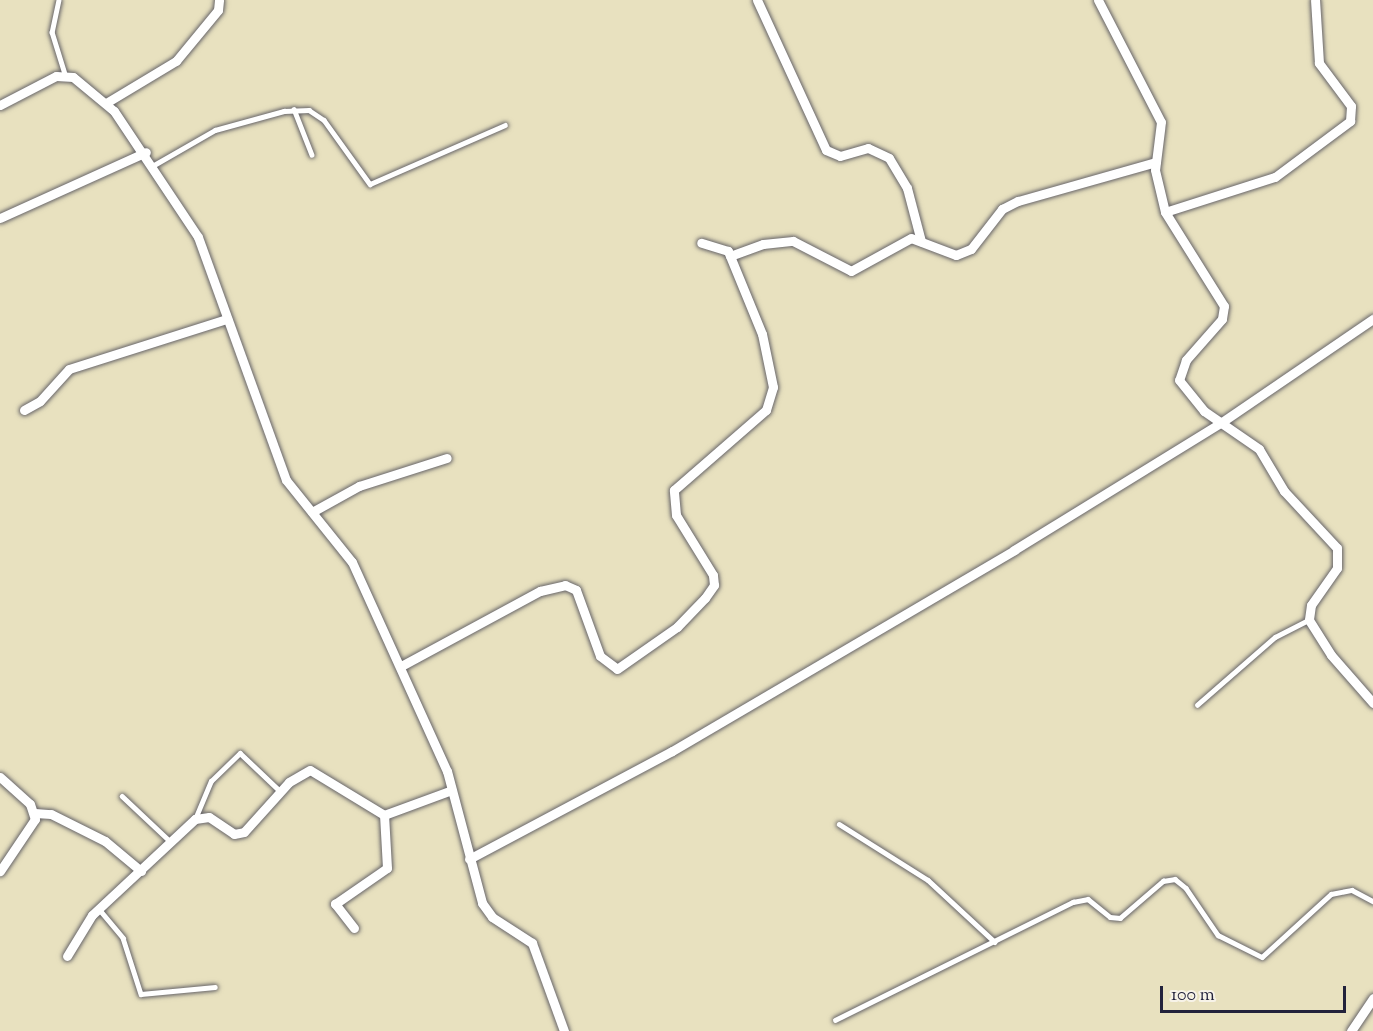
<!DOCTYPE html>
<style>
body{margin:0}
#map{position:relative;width:1373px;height:1031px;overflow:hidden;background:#e8e1bf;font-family:"Sorts Mill Goudy",serif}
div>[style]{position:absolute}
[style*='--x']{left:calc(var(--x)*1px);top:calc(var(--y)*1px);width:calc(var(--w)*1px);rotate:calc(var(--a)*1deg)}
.roads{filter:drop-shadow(0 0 2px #676569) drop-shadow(0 0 2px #676569)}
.lane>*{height:4.5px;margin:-2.25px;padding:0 2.25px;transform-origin:2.25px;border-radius:2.25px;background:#fff}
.street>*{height:9px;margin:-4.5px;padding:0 4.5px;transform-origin:4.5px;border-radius:4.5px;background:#fff}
span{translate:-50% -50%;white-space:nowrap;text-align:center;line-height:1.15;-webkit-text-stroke:5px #f7f3e8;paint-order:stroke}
.scale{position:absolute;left:1160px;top:986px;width:186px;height:27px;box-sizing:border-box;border:3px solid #22223b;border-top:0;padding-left:8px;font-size:18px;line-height:21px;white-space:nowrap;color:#22223b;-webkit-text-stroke:4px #f7f3e8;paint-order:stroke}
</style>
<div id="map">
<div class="roads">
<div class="lane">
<div style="--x:59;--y:0;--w:33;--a:102"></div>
<div style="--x:52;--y:32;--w:44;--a:72.8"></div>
<div style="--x:294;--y:109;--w:49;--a:68.6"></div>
<div style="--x:154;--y:165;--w:70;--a:-29.8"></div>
<div style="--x:215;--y:130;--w:72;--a:-15.4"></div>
<div style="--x:284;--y:111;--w:25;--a:-2"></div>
<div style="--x:309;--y:110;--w:18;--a:34"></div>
<div style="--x:324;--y:120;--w:79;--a:54.3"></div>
<div style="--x:370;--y:184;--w:147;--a:-23.6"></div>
<div style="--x:1197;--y:705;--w:103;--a:-41.1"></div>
<div style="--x:1275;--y:637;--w:38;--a:-27"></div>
<div style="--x:122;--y:796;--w:66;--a:43.2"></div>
<div style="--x:195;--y:819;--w:41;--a:-67.2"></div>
<div style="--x:211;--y:781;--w:40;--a:-44"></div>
<div style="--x:240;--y:753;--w:55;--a:43.5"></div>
<div style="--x:839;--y:824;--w:105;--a:32.2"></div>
<div style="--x:928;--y:880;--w:91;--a:42.8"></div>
<div style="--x:99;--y:909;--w:38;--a:50"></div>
<div style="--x:123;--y:938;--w:59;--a:72.2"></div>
<div style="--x:141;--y:994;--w:74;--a:-5.4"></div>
<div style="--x:835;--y:1020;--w:266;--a:-26.4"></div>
<div style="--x:1073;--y:902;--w:15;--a:-11"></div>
<div style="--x:1088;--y:899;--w:28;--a:39"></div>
<div style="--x:1110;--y:917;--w:10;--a:6"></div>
<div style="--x:1120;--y:918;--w:57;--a:-40.7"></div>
<div style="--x:1163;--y:881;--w:12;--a:-9"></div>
<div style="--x:1175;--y:879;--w:14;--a:39"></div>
<div style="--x:1186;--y:888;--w:57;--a:55.8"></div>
<div style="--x:1218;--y:935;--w:49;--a:26.6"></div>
<div style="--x:1262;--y:957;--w:93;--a:-42.4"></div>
<div style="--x:1331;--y:894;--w:21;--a:-11"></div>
<div style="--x:1352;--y:890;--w:24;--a:28"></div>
</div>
<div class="street">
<div style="--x:757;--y:0;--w:165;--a:65.3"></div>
<div style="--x:826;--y:150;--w:15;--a:23"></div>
<div style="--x:840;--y:156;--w:29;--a:-16"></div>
<div style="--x:868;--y:148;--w:23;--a:25"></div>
<div style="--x:889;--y:158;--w:35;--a:59"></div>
<div style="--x:907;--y:188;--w:55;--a:75.2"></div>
<div style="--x:1098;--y:0;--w:137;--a:62.7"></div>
<div style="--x:1161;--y:122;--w:48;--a:97.1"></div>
<div style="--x:1155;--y:170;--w:43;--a:76.6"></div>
<div style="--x:1165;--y:212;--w:111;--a:57.9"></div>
<div style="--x:1224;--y:306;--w:13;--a:99"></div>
<div style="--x:1222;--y:319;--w:55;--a:131.3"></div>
<div style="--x:1186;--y:360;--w:21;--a:109"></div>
<div style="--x:1179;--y:380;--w:40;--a:51"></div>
<div style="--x:1204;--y:411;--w:67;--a:34.6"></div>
<div style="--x:1259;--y:449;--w:49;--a:59.2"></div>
<div style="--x:1284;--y:491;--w:78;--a:47.1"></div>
<div style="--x:1337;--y:548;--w:20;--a:90"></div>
<div style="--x:1337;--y:568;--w:45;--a:125.1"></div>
<div style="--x:1311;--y:605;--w:15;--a:98"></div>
<div style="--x:1309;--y:620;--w:41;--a:57.8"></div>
<div style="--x:1331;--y:655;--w:64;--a:48.8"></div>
<div style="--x:106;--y:103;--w:82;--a:-31"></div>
<div style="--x:176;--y:61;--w:66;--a:-50.5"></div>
<div style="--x:218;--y:10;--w:10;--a:-84"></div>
<div style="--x:0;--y:105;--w:63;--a:-27.4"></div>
<div style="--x:56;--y:76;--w:17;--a:3"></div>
<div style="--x:73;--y:77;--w:53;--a:39.7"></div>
<div style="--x:114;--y:111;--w:151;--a:56.3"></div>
<div style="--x:198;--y:237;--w:258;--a:70.1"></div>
<div style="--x:286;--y:480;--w:105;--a:51.2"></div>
<div style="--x:352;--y:562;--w:230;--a:65.6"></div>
<div style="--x:447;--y:771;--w:137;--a:75.1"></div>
<div style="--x:482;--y:903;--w:17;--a:54"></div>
<div style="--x:492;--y:917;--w:48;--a:33"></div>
<div style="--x:532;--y:943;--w:94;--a:70"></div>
<div style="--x:1165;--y:212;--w:115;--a:-17.7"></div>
<div style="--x:1275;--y:177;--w:94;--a:-36.7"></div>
<div style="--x:1350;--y:121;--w:15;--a:-86"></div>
<div style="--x:1351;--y:106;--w:54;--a:-126.7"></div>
<div style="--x:1319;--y:63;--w:63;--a:-93.6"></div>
<div style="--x:0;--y:218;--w:160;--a:-24.3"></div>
<div style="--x:730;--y:256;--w:35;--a:-20"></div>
<div style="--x:763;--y:244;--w:30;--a:-6"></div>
<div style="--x:793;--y:241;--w:65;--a:27.3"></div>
<div style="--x:851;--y:271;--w:68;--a:-28.8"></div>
<div style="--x:911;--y:238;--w:48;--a:20.7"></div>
<div style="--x:956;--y:255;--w:16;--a:-22"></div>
<div style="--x:971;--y:249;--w:51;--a:-52.2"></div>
<div style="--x:1002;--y:209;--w:18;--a:-27"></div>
<div style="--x:1018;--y:201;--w:143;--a:-15.8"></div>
<div style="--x:24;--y:410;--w:18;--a:-29"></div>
<div style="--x:40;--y:401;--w:43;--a:-47.8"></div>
<div style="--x:69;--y:369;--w:166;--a:-17.6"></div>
<div style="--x:312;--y:512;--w:54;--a:-29"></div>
<div style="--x:359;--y:486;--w:92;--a:-17.7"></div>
<div style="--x:403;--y:665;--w:156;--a:-28.4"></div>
<div style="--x:540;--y:591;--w:26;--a:-13"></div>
<div style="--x:565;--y:585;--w:12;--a:24"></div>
<div style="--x:576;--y:590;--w:70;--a:70"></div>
<div style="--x:600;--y:656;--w:21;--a:37"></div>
<div style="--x:617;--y:669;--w:73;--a:-35"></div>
<div style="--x:677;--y:627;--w:40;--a:-46"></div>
<div style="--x:705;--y:598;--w:16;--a:-55"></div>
<div style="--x:714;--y:585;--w:10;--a:-96"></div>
<div style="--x:713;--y:575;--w:70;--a:-121.7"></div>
<div style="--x:676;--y:515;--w:25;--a:-95"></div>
<div style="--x:674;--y:490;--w:122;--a:-41"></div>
<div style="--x:766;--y:410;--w:24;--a:-73"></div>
<div style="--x:773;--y:387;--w:54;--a:-101.7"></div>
<div style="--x:762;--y:334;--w:90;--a:-112.3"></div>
<div style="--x:728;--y:251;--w:28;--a:-163"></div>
<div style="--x:0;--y:777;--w:40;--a:42"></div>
<div style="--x:30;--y:804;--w:16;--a:72"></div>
<div style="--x:35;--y:819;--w:63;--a:123.9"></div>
<div style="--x:35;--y:813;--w:16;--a:4"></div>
<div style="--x:51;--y:814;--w:60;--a:26.6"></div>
<div style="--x:105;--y:841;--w:47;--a:39.8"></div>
<div style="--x:469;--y:859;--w:230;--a:-28"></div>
<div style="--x:672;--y:751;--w:397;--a:-30.4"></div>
<div style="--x:1014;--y:550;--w:244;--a:-31.6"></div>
<div style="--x:1222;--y:422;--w:183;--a:-34.3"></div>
<div style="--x:354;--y:928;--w:31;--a:-128"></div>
<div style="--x:335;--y:904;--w:63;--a:-34.7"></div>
<div style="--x:387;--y:868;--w:53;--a:-93.2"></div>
<div style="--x:67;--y:956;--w:48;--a:-58.6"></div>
<div style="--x:92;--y:915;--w:141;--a:-43"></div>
<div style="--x:195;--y:819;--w:14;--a:-8"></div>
<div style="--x:209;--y:817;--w:30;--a:34"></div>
<div style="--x:234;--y:834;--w:10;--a:-11"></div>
<div style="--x:244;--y:832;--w:67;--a:-48"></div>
<div style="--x:289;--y:782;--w:24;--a:-30"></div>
<div style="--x:310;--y:770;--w:87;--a:31.3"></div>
<div style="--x:384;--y:815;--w:72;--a:-20.2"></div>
<div style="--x:1351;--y:1031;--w:40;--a:-56"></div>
</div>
</div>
<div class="scale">100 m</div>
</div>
